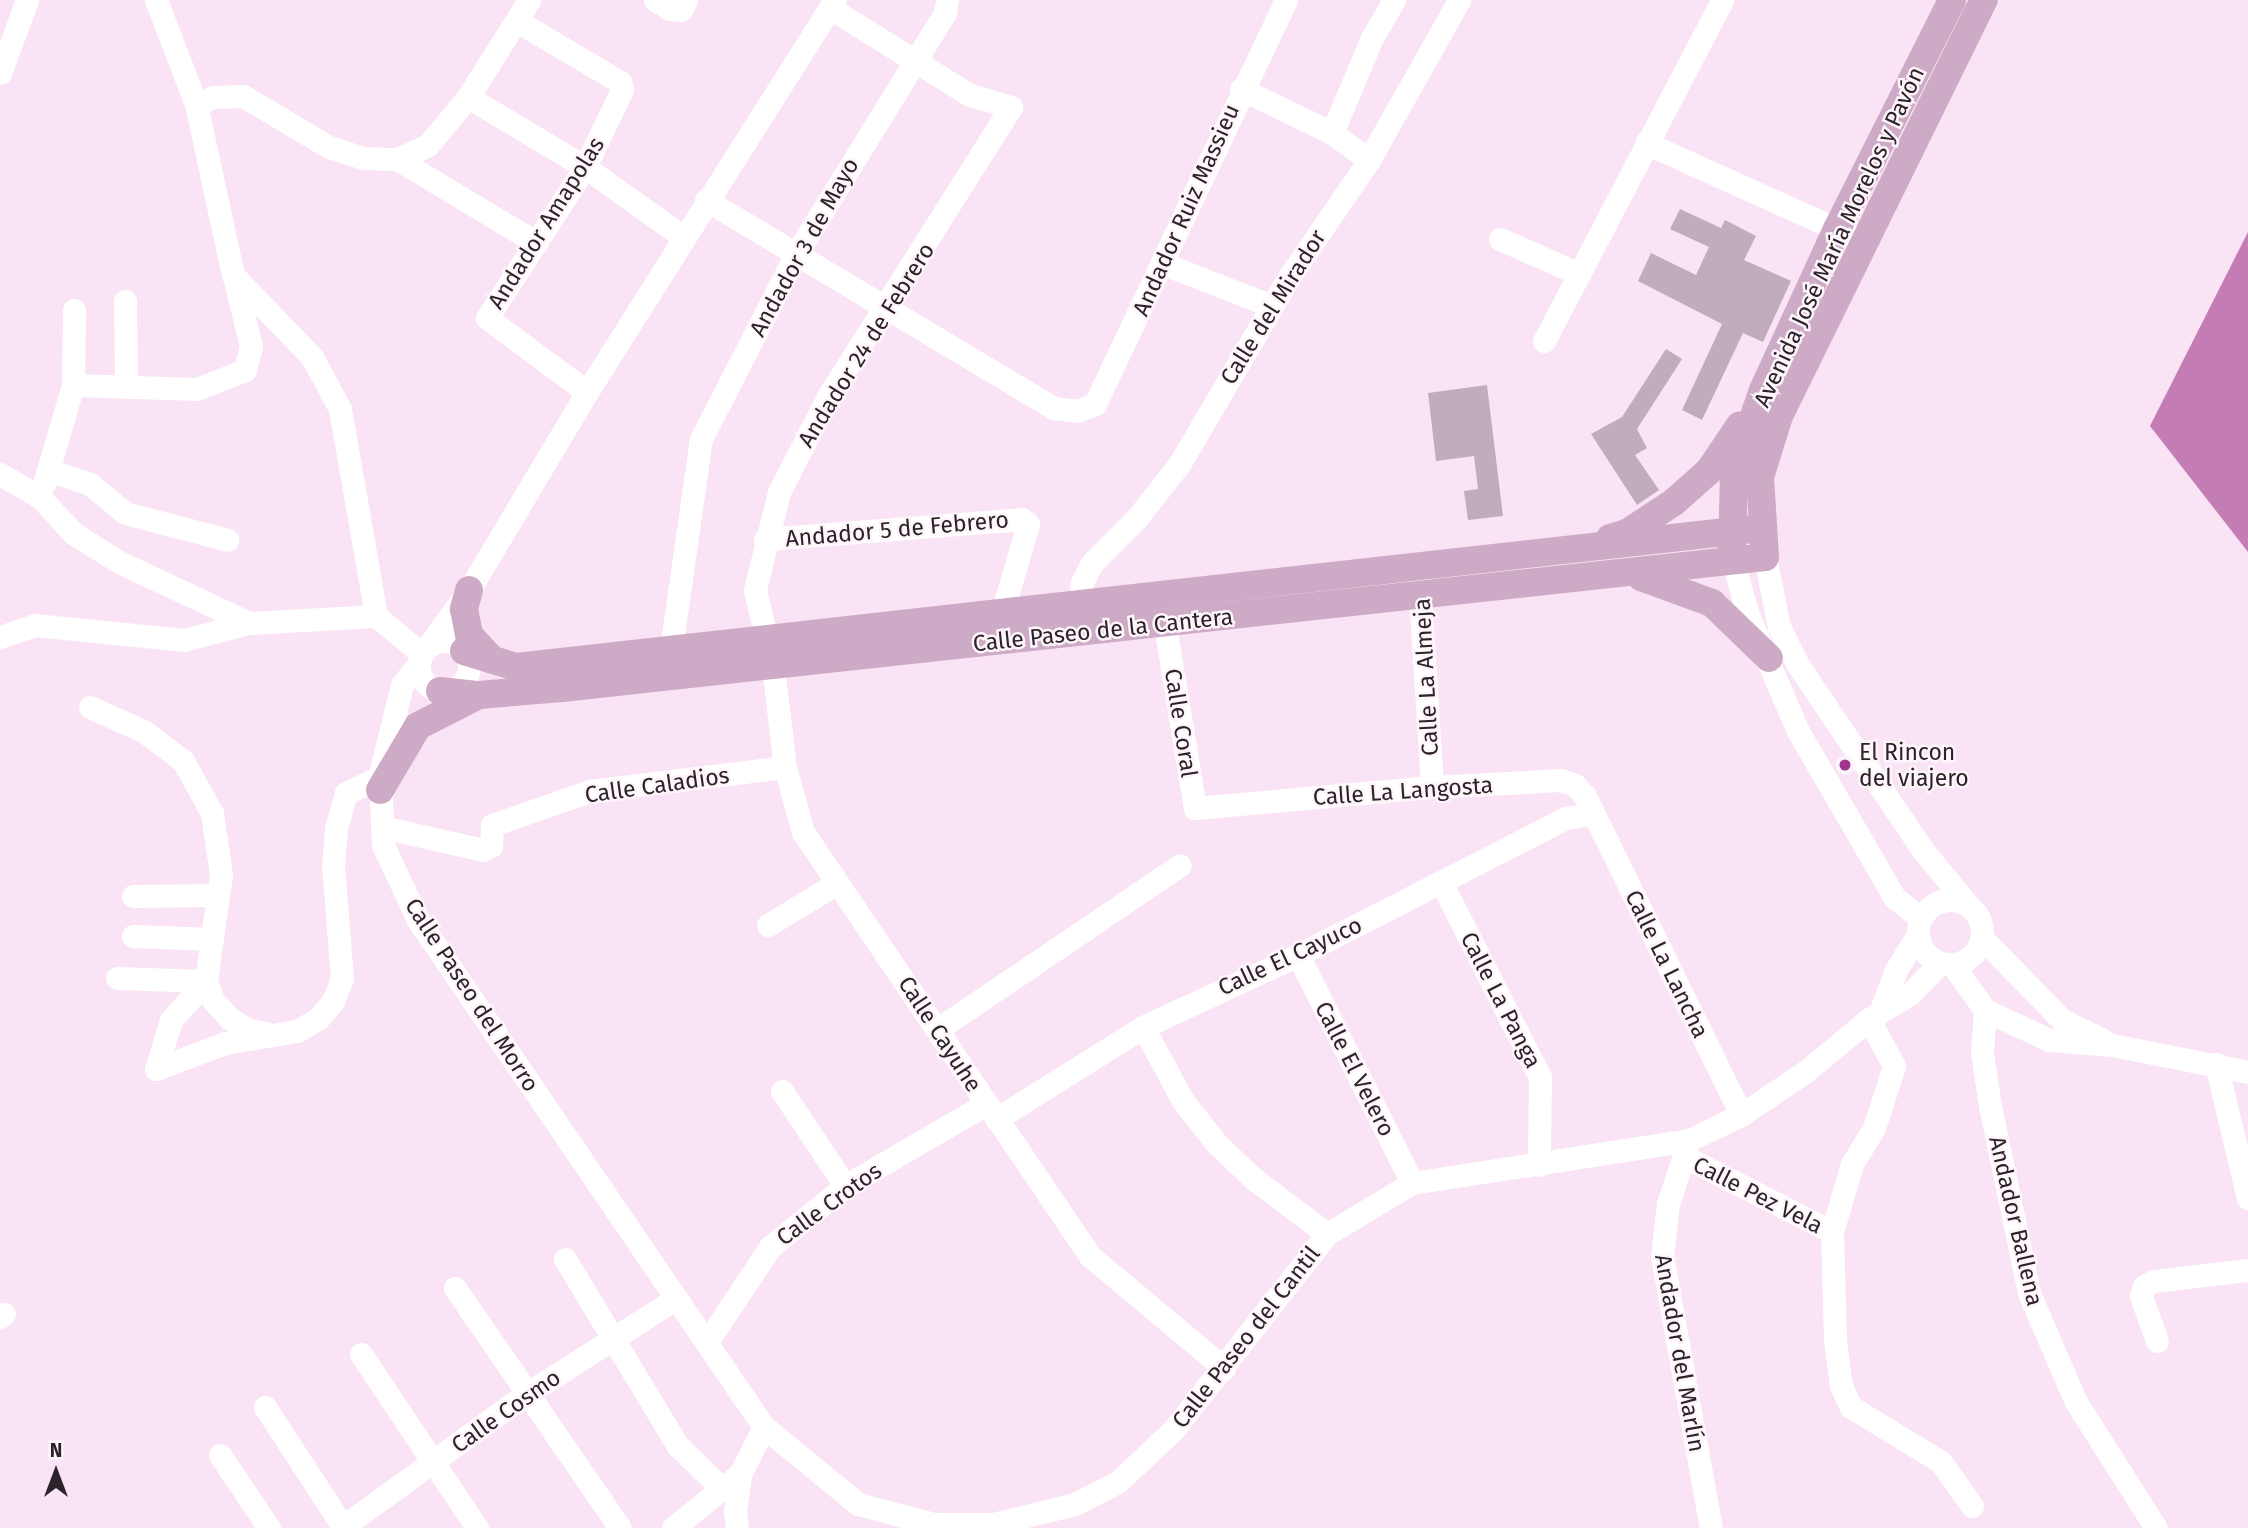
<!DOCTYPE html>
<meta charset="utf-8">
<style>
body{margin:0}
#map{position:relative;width:2248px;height:1528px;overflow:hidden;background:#f9e3f4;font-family:"Fira Sans",sans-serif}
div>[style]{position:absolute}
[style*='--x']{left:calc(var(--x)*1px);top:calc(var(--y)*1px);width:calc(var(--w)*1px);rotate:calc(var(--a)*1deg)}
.water>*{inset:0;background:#c37cb4}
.building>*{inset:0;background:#c2acbc}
.minor>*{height:23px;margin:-11.5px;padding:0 11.5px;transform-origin:11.5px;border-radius:11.5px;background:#fff}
.minor>.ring{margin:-11.5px;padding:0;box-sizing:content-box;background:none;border:23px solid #fff;border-radius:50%}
.major>*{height:28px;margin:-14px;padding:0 14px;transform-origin:14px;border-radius:14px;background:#cdaac5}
.dots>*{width:19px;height:19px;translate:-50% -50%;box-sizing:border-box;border:4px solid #fef5fb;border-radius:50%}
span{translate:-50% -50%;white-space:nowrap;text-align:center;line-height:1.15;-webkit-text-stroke:5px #fef5fb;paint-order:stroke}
.street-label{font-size:23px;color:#2b2329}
.poi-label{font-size:23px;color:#2b2329}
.left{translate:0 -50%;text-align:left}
.north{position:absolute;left:21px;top:1437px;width:70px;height:70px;-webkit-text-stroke:5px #fef5fb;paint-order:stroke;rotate:0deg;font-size:19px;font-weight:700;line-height:28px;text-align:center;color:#2b2329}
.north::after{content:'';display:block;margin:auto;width:24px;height:32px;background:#2b2329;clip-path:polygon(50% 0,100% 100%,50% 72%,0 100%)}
</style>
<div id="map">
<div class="water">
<div style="clip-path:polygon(2248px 232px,2248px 552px,2150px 426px)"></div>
</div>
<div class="building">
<div style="clip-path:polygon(1680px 209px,1721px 228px,1725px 220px,1756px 236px,1744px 260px,1791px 281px,1763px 342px,1743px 333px,1702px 420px,1682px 410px,1722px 324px,1638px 281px,1651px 253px,1696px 275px,1709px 247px,1670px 229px)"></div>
<div style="clip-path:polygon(1666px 349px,1682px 359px,1637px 429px,1647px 448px,1635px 455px,1659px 490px,1637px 505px,1591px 434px,1622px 417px)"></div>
<div style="clip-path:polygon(1487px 385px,1503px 516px,1468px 520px,1464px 491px,1478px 489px,1474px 456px,1436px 461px,1428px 393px)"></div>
</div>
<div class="minor">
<div style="--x:156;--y:0;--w:111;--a:69"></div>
<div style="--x:196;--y:104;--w:175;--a:77.8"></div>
<div style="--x:233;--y:275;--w:114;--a:46.1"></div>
<div style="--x:312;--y:357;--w:59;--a:61.7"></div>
<div style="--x:340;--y:409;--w:210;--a:80.1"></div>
<div style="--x:376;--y:616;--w:60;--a:39.6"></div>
<div style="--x:655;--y:0;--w:17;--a:31"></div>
<div style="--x:670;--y:9;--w:11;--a:5"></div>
<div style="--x:681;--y:10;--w:11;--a:-63"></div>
<div style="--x:830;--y:8;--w:165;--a:31.9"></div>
<div style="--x:970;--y:95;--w:43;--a:16.3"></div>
<div style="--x:1011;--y:107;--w:343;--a:122.3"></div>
<div style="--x:828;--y:397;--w:107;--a:117.3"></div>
<div style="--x:779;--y:492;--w:101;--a:103.8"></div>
<div style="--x:755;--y:590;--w:79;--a:76.8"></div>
<div style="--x:773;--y:667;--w:101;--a:83.2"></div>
<div style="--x:785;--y:767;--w:67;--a:74.5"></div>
<div style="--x:803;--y:832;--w:512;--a:55.91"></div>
<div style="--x:1090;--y:1256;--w:175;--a:39.9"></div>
<div style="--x:517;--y:21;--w:120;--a:30.6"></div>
<div style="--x:620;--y:82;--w:8;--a:76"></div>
<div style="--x:622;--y:90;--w:85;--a:115.7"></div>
<div style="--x:585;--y:167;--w:180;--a:123"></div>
<div style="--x:487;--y:318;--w:124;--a:36.5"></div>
<div style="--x:0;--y:73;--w:78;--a:-69.7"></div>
<div style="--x:1241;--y:89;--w:101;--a:25.8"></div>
<div style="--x:1332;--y:133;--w:46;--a:36.1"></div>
<div style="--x:468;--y:97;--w:136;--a:30.9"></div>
<div style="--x:585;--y:167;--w:120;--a:35.5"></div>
<div style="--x:196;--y:104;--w:18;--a:-22"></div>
<div style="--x:213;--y:97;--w:30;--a:-2"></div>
<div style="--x:243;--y:96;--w:100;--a:30.7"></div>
<div style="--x:329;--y:147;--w:36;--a:18"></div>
<div style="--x:363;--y:158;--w:34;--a:2"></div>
<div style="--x:397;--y:159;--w:34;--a:-24"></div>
<div style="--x:428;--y:145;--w:62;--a:-50.2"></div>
<div style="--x:468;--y:97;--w:115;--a:-57.8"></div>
<div style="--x:1332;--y:133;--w:103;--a:-67.2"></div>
<div style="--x:1372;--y:38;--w:44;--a:-59.9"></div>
<div style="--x:1646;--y:143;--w:238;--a:24.3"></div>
<div style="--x:397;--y:159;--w:163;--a:31"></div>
<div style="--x:706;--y:200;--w:405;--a:30.9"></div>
<div style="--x:1053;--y:408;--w:24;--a:7"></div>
<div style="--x:1077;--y:411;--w:19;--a:-21"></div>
<div style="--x:1095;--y:404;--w:447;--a:-64.7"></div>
<div style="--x:1500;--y:239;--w:86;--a:23.9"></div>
<div style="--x:1164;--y:264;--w:116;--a:21.3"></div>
<div style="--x:125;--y:301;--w:86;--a:89.3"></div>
<div style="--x:1544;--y:341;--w:385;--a:-62.4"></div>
<div style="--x:73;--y:385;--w:124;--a:1.8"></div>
<div style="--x:197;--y:389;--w:52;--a:-21.6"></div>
<div style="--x:245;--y:370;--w:25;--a:-76"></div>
<div style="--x:251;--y:346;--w:67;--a:-103.8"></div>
<div style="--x:48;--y:470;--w:44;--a:18.4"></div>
<div style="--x:90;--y:484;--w:45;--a:39.6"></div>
<div style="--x:125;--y:513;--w:106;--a:14.7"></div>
<div style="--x:0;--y:474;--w:46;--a:29.9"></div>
<div style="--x:40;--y:497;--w:49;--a:47.5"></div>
<div style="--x:73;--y:533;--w:54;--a:32.2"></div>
<div style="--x:119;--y:562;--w:144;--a:25.1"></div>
<div style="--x:44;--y:484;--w:103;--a:-73.7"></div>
<div style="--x:73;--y:385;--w:75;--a:-89.2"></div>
<div style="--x:765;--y:539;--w:258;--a:-4.4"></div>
<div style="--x:1022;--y:519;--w:8;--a:40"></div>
<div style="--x:1028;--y:524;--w:93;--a:106.3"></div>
<div style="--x:1765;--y:557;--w:71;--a:78.7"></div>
<div style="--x:1779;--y:627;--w:42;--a:63.4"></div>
<div style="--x:1798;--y:665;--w:222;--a:56"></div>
<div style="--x:1922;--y:849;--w:72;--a:50.6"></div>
<div style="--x:1733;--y:561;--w:56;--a:74.5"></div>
<div style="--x:1748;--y:615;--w:126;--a:66.7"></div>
<div style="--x:1798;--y:731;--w:193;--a:59.9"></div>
<div style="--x:1895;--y:898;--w:33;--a:38"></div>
<div style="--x:1419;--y:578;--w:209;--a:86.4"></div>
<div style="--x:1079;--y:604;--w:22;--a:-82"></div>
<div style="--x:1082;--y:582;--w:21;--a:-62"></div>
<div style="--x:1092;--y:563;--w:64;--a:-45"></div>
<div style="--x:1137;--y:518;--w:70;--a:-52"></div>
<div style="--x:1180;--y:463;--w:219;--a:-59.6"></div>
<div style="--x:1291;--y:274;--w:138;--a:-55.6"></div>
<div style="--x:1369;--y:160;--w:184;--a:-60.6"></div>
<div style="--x:1162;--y:607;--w:204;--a:80.7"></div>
<div style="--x:1195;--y:808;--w:238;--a:-5.1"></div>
<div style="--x:1432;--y:787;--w:129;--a:-3.1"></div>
<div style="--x:1561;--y:780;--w:15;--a:20"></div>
<div style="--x:1575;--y:785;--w:15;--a:48"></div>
<div style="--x:1585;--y:796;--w:355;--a:63.9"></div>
<div style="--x:0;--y:637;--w:36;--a:-19"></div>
<div style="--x:34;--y:625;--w:151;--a:5.7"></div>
<div style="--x:184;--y:640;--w:67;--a:-14.7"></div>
<div style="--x:249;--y:623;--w:127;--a:-3.2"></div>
<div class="ring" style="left:419px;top:641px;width:27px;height:27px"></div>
<div style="--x:428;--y:646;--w:69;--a:-53.8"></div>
<div style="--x:469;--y:590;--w:230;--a:-59.2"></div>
<div style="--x:587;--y:392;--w:464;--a:-57.7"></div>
<div style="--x:671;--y:649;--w:212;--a:-81.9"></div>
<div style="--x:701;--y:439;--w:208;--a:-62.8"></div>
<div style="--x:796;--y:254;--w:283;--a:-58.3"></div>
<div style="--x:945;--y:13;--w:13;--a:-81"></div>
<div style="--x:419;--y:663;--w:28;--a:128"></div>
<div style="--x:402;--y:685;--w:92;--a:103.9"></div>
<div style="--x:380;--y:774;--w:71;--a:87.6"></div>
<div style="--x:383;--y:845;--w:83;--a:65"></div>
<div style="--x:418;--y:920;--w:614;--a:55.69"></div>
<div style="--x:764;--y:1427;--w:122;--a:39.3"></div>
<div style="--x:858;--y:1504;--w:79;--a:14.7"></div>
<div style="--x:934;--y:1524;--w:59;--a:0"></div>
<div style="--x:993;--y:1524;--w:84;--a:-13.7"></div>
<div style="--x:1075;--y:1504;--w:48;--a:-27.1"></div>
<div style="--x:1118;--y:1482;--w:77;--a:-43.4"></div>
<div style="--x:1174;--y:1429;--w:248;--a:-51.9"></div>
<div style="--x:1327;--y:1234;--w:99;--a:-31"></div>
<div style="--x:1412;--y:1183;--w:280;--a:-8.8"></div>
<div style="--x:1689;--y:1140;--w:58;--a:-25.7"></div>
<div style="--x:1741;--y:1115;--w:77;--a:-33.9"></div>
<div style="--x:1805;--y:1072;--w:83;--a:-39.6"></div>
<div style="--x:1869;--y:1019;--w:48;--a:-31.4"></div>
<div style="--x:1910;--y:994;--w:43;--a:-45.9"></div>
<div style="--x:90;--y:707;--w:60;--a:24.4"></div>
<div style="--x:145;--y:732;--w:48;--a:37.3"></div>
<div style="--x:183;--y:761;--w:60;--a:60.9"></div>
<div style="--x:212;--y:813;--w:63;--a:81.7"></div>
<div style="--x:221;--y:875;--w:107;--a:98.1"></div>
<div style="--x:206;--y:981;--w:20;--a:70"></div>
<div style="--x:213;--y:1000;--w:24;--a:48"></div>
<div style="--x:229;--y:1018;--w:23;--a:31"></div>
<div style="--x:249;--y:1030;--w:17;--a:10"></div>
<div style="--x:382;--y:827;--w:104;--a:12.8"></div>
<div style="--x:483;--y:850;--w:9;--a:-27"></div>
<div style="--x:491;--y:846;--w:21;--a:-87"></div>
<div style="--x:492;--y:825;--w:104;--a:-19.1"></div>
<div style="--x:590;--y:791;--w:196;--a:-7"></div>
<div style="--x:1441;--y:882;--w:219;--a:63.1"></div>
<div style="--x:1540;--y:1077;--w:88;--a:90.7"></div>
<div style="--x:133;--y:896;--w:85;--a:-0.7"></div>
<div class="ring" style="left:1918px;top:900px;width:41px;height:41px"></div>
<div style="--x:768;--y:925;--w:81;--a:-31.3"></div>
<div style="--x:133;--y:936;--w:78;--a:2.2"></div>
<div style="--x:1982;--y:938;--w:115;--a:45.7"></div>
<div style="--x:2062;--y:1020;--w:46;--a:26"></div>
<div style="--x:1298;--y:955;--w:255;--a:63.4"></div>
<div style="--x:1952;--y:964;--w:57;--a:54.3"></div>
<div style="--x:1985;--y:1010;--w:71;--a:25.1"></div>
<div style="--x:2049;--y:1040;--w:63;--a:4.5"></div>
<div style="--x:2112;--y:1045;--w:139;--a:11.2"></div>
<div style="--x:117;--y:978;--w:89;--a:1.9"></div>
<div style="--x:1985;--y:1010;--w:43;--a:94"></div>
<div style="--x:1982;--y:1053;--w:54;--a:81.4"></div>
<div style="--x:1990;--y:1106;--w:191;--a:78.2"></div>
<div style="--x:2029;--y:1293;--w:119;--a:66.7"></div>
<div style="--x:2076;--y:1402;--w:149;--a:57.6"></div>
<div style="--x:1880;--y:1012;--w:45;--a:-69.1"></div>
<div style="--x:1896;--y:970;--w:42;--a:-58.6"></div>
<div style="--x:1869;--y:1019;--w:53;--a:62"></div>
<div style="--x:1894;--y:1066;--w:65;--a:107.9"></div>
<div style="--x:1874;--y:1128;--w:42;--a:121.4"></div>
<div style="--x:1852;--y:1164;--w:71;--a:106.4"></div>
<div style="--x:1832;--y:1232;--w:108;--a:88.4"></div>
<div style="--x:1835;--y:1340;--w:46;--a:82.6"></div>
<div style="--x:1841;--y:1386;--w:23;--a:65"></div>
<div style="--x:1851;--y:1407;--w:105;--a:31.4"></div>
<div style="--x:1941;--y:1462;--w:54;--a:54.8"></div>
<div style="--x:1143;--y:1027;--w:84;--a:61.6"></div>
<div style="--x:1183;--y:1101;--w:55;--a:51.7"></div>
<div style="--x:1217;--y:1144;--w:51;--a:43.4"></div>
<div style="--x:1254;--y:1179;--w:91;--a:37"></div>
<div style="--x:938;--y:1029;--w:292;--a:-34.1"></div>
<div style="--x:2216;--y:1064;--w:138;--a:76.6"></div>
<div style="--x:156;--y:1069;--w:74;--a:-20.6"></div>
<div style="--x:225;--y:1043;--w:73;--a:-9.5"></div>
<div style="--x:297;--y:1031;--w:24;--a:-30"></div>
<div style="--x:318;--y:1019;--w:23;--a:-50"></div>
<div style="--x:333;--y:1001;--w:24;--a:-68"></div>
<div style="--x:342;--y:979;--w:114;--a:-94.5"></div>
<div style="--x:333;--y:865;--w:37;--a:-85"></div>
<div style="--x:336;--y:828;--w:36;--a:-74"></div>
<div style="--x:346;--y:793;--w:47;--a:-25.5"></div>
<div style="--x:156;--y:1069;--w:51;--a:-73"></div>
<div style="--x:171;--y:1020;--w:52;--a:-48.1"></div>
<div style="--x:782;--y:1091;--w:114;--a:56.4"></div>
<div style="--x:996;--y:1119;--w:173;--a:-32"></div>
<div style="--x:1143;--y:1027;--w:171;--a:-24.9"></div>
<div style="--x:1298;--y:955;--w:301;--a:-27.1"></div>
<div style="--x:1566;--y:818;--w:26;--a:-9"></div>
<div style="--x:1689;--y:1140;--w:67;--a:108.2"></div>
<div style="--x:1668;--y:1204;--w:52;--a:96.6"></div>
<div style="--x:1662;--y:1256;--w:276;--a:79.8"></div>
<div style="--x:1685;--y:1157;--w:165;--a:27"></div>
<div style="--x:565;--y:1259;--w:218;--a:58.9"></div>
<div style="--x:678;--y:1446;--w:62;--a:44.3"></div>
<div style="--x:455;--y:1288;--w:291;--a:55.5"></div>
<div style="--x:0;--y:1317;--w:5;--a:-37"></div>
<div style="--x:2157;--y:1341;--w:48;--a:-109.6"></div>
<div style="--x:2141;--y:1296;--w:10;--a:-73"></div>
<div style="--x:2144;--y:1286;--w:11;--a:-27"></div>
<div style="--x:2154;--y:1281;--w:95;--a:-6.7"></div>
<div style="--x:707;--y:1342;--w:114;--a:-56.4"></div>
<div style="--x:770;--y:1247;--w:97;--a:-39.1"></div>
<div style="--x:845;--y:1186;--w:163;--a:-30.2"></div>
<div style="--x:361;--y:1354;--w:209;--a:56.3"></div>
<div style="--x:265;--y:1407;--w:145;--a:56.9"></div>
<div style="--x:220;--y:1455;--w:88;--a:56.1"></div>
<div style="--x:341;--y:1528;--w:227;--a:-35.9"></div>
<div style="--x:525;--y:1395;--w:178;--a:-32.6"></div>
<div style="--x:673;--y:1528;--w:86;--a:-38.9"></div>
<div style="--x:740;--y:1474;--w:53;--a:-62.9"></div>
<div style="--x:737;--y:1528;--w:17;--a:-97"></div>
<div style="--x:735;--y:1511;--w:37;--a:-82"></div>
</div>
<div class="major">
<div style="--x:1610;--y:538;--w:18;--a:-16"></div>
<div style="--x:1627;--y:533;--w:56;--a:-33.4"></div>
<div style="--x:1674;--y:502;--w:47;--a:-41.5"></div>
<div style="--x:1709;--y:471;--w:55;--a:-56"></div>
<div style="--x:1732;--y:550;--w:77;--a:-88.5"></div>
<div style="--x:1734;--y:473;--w:88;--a:-70.7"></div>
<div style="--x:1763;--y:390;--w:177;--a:-65.3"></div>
<div style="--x:1837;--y:229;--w:256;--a:-63.3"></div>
<div style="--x:1641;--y:577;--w:76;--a:20.1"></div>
<div style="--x:1712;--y:603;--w:79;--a:44"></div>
<div style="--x:469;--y:590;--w:20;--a:105"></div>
<div style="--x:464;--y:609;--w:26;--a:79"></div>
<div style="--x:469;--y:635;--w:33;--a:47"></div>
<div style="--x:464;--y:651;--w:54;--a:17.1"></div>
<div style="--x:516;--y:667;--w:1253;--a:-6.37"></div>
<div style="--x:440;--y:691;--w:39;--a:6"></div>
<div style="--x:479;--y:695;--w:83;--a:-4.8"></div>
<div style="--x:562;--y:688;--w:1210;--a:-6.21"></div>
<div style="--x:1765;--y:557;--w:80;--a:-93.6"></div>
<div style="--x:1760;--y:477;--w:64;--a:-72.7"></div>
<div style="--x:1779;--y:416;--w:464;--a:-63.8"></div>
<div style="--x:380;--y:790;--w:74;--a:-59.3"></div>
<div style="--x:418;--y:726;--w:66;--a:-27"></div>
</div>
<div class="dots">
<div style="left:1845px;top:765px;background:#a13290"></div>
</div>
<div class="street-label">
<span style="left:1186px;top:210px;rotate:-66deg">Andador Ruiz Massieu</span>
<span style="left:546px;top:223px;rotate:-58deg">Andador Amapolas</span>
<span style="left:1839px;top:237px;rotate:-65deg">Avenida José María Morelos y Pavón</span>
<span style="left:804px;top:247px;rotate:-61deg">Andador 3 de Mayo</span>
<span style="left:1273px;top:307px;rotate:-58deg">Calle del Mirador</span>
<span style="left:866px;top:345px;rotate:-58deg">Andador 24 de Febrero</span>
<span style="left:897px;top:529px;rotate:-5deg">Andador 5 de Febrero</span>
<span style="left:1103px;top:630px;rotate:-6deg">Calle Paseo de la Cantera</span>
<span style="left:1426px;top:677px;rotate:-93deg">Calle La Almeja</span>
<span style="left:1181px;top:723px;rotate:81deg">Calle Coral</span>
<span style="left:657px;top:785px;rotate:-8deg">Calle Caladios</span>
<span style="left:1403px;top:791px;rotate:-4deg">Calle La Langosta</span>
<span style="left:1290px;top:956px;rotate:-25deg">Calle El Cayuco</span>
<span style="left:1667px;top:964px;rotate:64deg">Calle La Lancha</span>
<span style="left:472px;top:995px;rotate:57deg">Calle Paseo del Morro</span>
<span style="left:1501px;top:1000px;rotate:63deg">Calle La Panga</span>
<span style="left:940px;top:1034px;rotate:57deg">Calle Cayuhe</span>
<span style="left:1355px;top:1069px;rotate:63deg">Calle El Velero</span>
<span style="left:1758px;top:1195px;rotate:27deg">Calle Pez Vela</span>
<span style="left:829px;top:1204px;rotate:-36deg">Calle Crotos</span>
<span style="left:2016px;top:1221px;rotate:77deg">Andador Ballena</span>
<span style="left:1246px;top:1337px;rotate:-52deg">Calle Paseo del Cantil</span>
<span style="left:1680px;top:1353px;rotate:80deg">Andador del Marlín</span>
<span style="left:506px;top:1411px;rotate:-35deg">Calle Cosmo</span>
</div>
<div class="poi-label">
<span class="left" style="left:1859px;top:765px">El Rincon<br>del viajero</span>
</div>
<div class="north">N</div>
</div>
